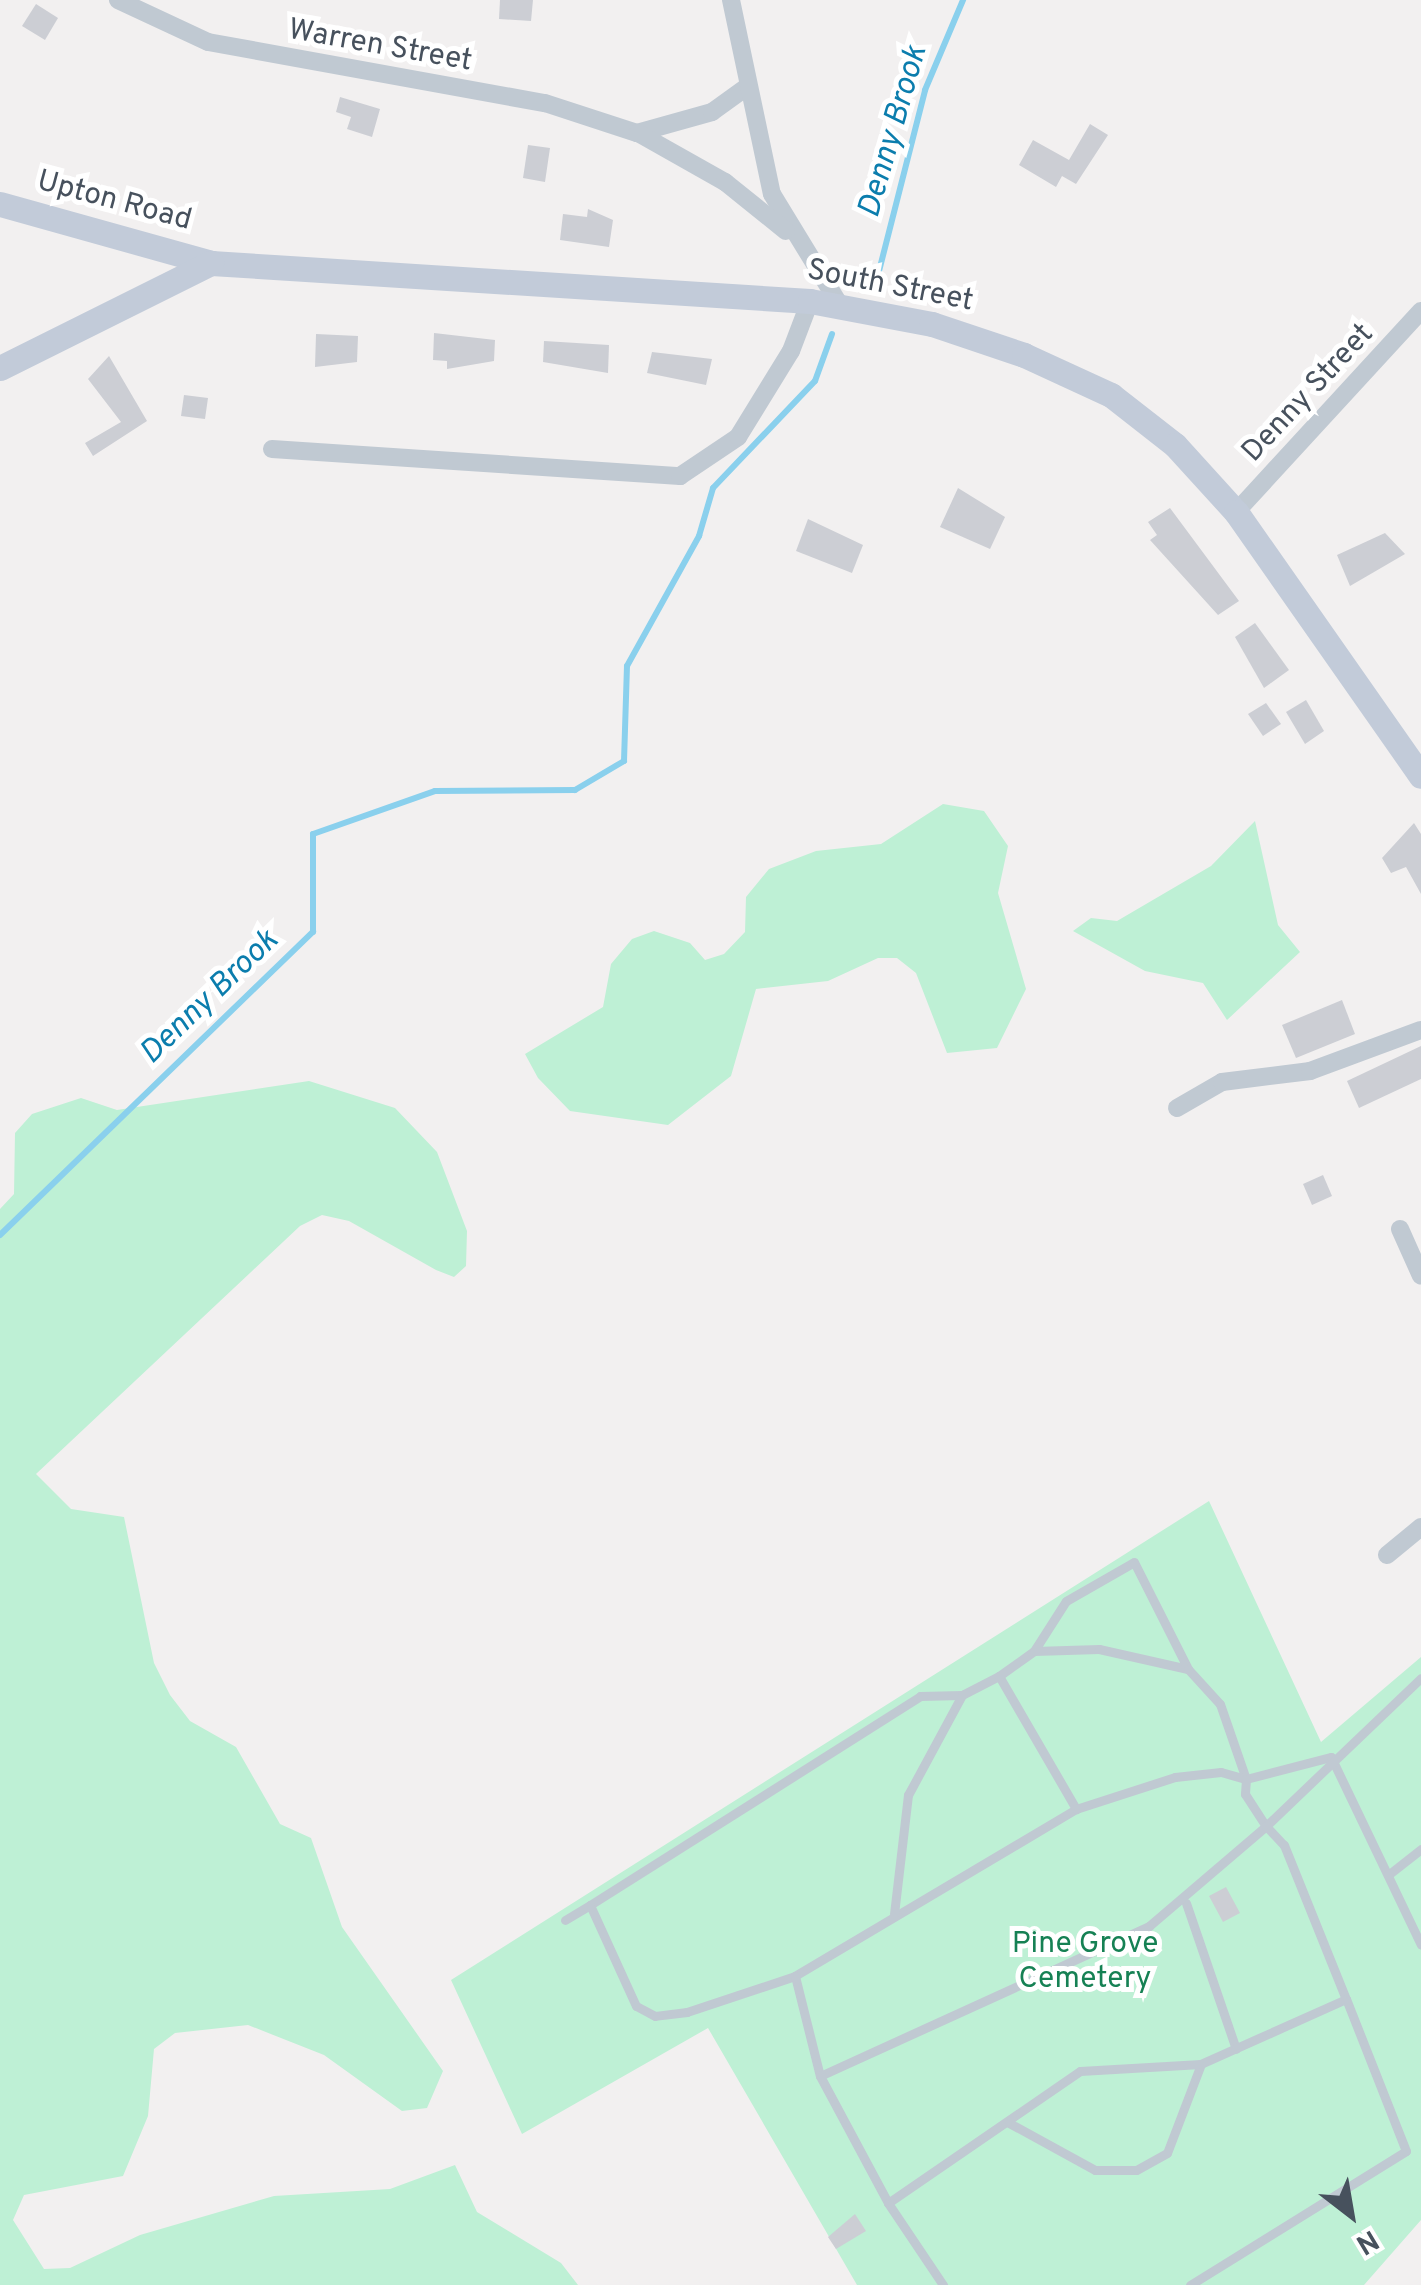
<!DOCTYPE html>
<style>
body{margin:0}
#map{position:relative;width:1421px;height:2285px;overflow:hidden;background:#f2f0f0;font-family:Overpass,sans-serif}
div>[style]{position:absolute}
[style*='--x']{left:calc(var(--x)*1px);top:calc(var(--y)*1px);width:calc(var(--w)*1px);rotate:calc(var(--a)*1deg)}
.green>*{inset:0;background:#bef0d5}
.stream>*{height:6px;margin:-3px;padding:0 3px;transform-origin:3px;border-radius:3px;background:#8ad0ed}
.building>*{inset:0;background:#ccced4}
.service>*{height:9px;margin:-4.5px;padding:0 4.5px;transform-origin:4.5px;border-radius:4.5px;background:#c0c9d2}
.minor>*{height:18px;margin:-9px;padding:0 9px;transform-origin:9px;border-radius:9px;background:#c0c9d2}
.secondary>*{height:25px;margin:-12.5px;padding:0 12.5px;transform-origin:12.5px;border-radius:12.5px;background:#c2cbd9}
span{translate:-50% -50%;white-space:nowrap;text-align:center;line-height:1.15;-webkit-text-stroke:10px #fff;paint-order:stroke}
.street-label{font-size:30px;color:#47515d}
.park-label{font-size:30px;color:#168154}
.water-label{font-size:32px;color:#0b7dad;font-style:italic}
.north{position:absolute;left:1301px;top:2165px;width:100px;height:100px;-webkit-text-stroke:8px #fff;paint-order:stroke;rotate:149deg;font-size:28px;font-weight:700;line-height:40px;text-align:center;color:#47515d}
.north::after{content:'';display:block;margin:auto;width:35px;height:45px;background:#47515d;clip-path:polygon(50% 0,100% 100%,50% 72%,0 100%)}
</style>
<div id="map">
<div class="green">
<div style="clip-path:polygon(943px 804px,984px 811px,1008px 846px,998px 893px,1026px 989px,997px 1048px,947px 1053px,916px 973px,897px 958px,878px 958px,828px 981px,756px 989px,731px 1076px,668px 1125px,570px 1111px,538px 1078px,525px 1054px,603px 1007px,611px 964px,632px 939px,654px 931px,690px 943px,705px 960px,724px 954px,745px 932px,746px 897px,769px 869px,816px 851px,881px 844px)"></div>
<div style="clip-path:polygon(1255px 821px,1278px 925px,1300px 952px,1227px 1020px,1203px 983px,1145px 971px,1073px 931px,1091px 918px,1117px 921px,1211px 866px)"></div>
<div style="clip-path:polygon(309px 1081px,395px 1108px,437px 1152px,467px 1231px,466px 1266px,454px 1277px,436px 1270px,349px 1221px,322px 1215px,300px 1226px,36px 1474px,71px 1509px,124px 1517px,154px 1663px,170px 1695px,190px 1721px,236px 1747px,280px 1824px,311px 1838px,342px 1927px,443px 2071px,427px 2108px,402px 2111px,324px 2055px,248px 2025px,175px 2033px,154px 2049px,148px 2116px,123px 2176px,24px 2195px,13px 2220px,44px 2269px,70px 2268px,140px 2235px,274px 2196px,390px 2189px,455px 2165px,477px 2212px,561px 2263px,578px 2285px,0 2285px,0 1209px,14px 1194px,15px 1133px,32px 1114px,81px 1098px,117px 1110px)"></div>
<div style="clip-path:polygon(1209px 1501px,1321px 1742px,1421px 1657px,1421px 2220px,1364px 2285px,857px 2285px,708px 2028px,522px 2134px,451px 1980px)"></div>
</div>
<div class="stream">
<div style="--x:877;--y:279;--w:195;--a:-75.7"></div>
<div style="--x:925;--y:90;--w:98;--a:-67.1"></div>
<div style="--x:0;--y:1235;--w:436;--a:-44.1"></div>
<div style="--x:313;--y:932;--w:98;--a:-90"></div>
<div style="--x:313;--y:834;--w:129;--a:-19.4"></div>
<div style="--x:435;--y:791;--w:140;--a:-0.4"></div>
<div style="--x:575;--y:790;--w:57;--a:-30.6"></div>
<div style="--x:624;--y:761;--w:95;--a:-88.2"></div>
<div style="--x:627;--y:666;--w:149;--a:-61"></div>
<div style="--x:699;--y:536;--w:50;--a:-73.7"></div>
<div style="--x:713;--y:488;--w:148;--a:-46.4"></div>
<div style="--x:815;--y:381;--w:50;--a:-70.1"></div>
</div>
<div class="building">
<div style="clip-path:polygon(500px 0,533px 0,531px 21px,499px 19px)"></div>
<div style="clip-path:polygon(36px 4px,58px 18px,45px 40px,22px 26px)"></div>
<div style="clip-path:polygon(340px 97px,380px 109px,372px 137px,347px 129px,351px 117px,336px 112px)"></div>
<div style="clip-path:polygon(1090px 124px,1108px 135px,1076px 184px,1062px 176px,1056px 187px,1019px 165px,1033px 140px,1069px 160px)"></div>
<div style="clip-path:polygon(528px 145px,550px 148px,545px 182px,523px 178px)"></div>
<div style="clip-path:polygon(588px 209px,613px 220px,609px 247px,560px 240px,563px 214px,587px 217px)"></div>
<div style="clip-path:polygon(434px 333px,495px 340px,494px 361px,447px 369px,447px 361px,433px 360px)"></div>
<div style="clip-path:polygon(316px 334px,358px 336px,357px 362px,315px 367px)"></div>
<div style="clip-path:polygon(544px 341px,609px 345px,608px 373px,543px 362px)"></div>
<div style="clip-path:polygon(652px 352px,712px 359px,706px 385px,647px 373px)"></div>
<div style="clip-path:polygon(109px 356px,147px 421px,93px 456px,85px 443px,121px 422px,88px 379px)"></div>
<div style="clip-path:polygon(184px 395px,208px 398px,205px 419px,181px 416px)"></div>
<div style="clip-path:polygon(958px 488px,1005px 517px,990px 549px,940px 527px)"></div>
<div style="clip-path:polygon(1170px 508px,1239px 601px,1218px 615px,1150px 540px,1157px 535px,1148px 522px)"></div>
<div style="clip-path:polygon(808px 519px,863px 545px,852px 573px,796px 551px)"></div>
<div style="clip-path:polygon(1385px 533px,1405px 554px,1350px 586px,1337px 555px)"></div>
<div style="clip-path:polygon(1255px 623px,1289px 670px,1264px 688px,1235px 637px)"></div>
<div style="clip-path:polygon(1306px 700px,1324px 731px,1305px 744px,1286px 712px)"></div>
<div style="clip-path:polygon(1266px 703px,1281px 724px,1263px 736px,1248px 714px)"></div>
<div style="clip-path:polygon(1414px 823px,1421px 834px,1421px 894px,1406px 867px,1391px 873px,1382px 858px)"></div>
<div style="clip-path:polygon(1342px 1000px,1355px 1034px,1296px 1058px,1282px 1025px)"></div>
<div style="clip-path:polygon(1421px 1046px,1421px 1079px,1359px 1108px,1347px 1081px)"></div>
<div style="clip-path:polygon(1323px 1175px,1332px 1196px,1312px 1205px,1303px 1184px)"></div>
<div style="clip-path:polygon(1226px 1887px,1240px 1913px,1223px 1922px,1209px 1896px)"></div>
<div style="clip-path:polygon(855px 2214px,866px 2231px,836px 2249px,828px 2237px)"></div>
</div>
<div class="service">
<div style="--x:1034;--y:1651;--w:65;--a:-1.8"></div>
<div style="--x:1099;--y:1649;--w:91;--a:12.7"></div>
<div style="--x:999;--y:1676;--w:154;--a:59.9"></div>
<div style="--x:1076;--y:1809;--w:327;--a:149.3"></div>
<div style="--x:795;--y:1976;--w:114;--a:161.6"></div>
<div style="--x:687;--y:2012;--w:32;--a:173"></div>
<div style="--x:655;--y:2016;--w:21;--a:-152"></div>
<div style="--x:636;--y:2006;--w:111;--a:-114.5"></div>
<div style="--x:590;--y:1905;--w:391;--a:-32.3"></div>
<div style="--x:920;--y:1696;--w:42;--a:-1.4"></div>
<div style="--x:962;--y:1695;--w:42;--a:-27.2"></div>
<div style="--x:999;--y:1676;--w:43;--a:-35.5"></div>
<div style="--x:1034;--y:1651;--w:59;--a:-57.4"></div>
<div style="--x:1066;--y:1601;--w:78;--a:-29.8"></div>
<div style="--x:1134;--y:1562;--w:120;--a:63.2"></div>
<div style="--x:1188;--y:1669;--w:47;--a:47.6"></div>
<div style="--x:1220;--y:1704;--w:79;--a:70.9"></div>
<div style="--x:1246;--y:1779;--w:88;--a:-14.5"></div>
<div style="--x:1331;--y:1757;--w:208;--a:64.4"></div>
<div style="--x:1076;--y:1809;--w:104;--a:-17.9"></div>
<div style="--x:1175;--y:1777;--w:46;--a:-6.2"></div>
<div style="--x:1221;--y:1772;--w:26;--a:16"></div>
<div style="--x:1246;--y:1779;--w:15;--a:94"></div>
<div style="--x:1245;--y:1794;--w:38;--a:57"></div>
<div style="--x:1266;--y:1826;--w:214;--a:-43.7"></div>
<div style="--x:1388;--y:1875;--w:42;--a:-38.2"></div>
<div style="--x:1186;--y:1903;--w:154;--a:71.1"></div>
<div style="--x:894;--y:1914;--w:120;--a:-83.3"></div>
<div style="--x:908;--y:1795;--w:114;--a:-61.6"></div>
<div style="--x:565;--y:1920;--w:29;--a:-31"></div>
<div style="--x:795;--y:1976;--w:103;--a:76"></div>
<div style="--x:820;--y:2076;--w:144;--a:61.8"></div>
<div style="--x:888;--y:2203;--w:233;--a:-34.5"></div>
<div style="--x:1080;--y:2071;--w:121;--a:-3.3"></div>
<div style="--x:1201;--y:2064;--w:95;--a:110.9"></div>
<div style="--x:1167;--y:2153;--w:35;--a:151"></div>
<div style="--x:1136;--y:2170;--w:41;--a:180"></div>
<div style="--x:1095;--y:2170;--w:98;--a:-151.3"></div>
<div style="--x:820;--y:2076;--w:362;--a:-24.5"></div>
<div style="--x:1149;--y:1926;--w:154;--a:-40.5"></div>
<div style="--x:1266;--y:1826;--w:26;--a:47"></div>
<div style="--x:1284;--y:1845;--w:166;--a:68.1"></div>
<div style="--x:888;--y:2203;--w:99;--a:56.1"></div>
<div style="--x:1190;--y:2285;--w:254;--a:-31.8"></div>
<div style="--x:1406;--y:2151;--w:163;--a:-111.5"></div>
<div style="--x:1346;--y:1999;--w:159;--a:155.9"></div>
</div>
<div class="minor">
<div style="--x:118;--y:0;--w:99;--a:25"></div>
<div style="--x:208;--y:42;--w:342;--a:10.3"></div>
<div style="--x:545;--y:103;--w:97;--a:18.1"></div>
<div style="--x:637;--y:133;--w:78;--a:-15.6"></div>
<div style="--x:712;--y:112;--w:44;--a:-35.8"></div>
<div style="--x:731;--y:0;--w:198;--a:78.1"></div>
<div style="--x:772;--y:194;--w:132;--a:58.6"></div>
<div style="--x:638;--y:133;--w:100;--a:29.4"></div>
<div style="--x:725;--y:182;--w:78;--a:38.8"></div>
<div style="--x:272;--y:449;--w:409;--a:3.8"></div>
<div style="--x:680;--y:476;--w:70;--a:-33.9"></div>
<div style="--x:738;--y:437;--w:101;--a:-58.4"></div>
<div style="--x:791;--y:351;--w:53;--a:-69.2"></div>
<div style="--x:1236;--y:512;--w:273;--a:-47.4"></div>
<div style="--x:1177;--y:1108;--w:52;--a:-30"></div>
<div style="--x:1222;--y:1082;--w:89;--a:-7.1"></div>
<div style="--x:1310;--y:1071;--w:118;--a:-20.3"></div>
<div style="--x:1400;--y:1229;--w:51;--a:65.9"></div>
<div style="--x:1387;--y:1555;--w:44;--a:-39.5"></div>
</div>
<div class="secondary">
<div style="--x:0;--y:204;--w:219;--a:15.6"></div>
<div style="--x:211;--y:263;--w:600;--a:3.63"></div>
<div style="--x:810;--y:301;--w:124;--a:10.7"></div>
<div style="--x:932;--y:324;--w:97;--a:18.6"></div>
<div style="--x:1024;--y:355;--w:96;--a:24.7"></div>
<div style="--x:1111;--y:395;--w:81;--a:38"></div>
<div style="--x:1175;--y:445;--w:91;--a:47.7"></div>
<div style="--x:1236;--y:512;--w:322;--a:55"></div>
<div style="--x:0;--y:368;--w:236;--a:-26.5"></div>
</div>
<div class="street-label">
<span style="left:380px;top:47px;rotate:10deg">Warren Street</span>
<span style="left:114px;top:202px;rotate:15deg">Upton Road</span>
<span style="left:890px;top:287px;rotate:11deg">South Street</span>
<span style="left:1309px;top:394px;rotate:-47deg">Denny Street</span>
</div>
<div class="park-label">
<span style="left:1085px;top:1962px">Pine Grove<br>Cemetery</span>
</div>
<div class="water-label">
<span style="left:894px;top:132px;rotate:-74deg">Denny Brook</span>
<span style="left:210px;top:998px;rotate:-44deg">Denny Brook</span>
</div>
<div class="north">N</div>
</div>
